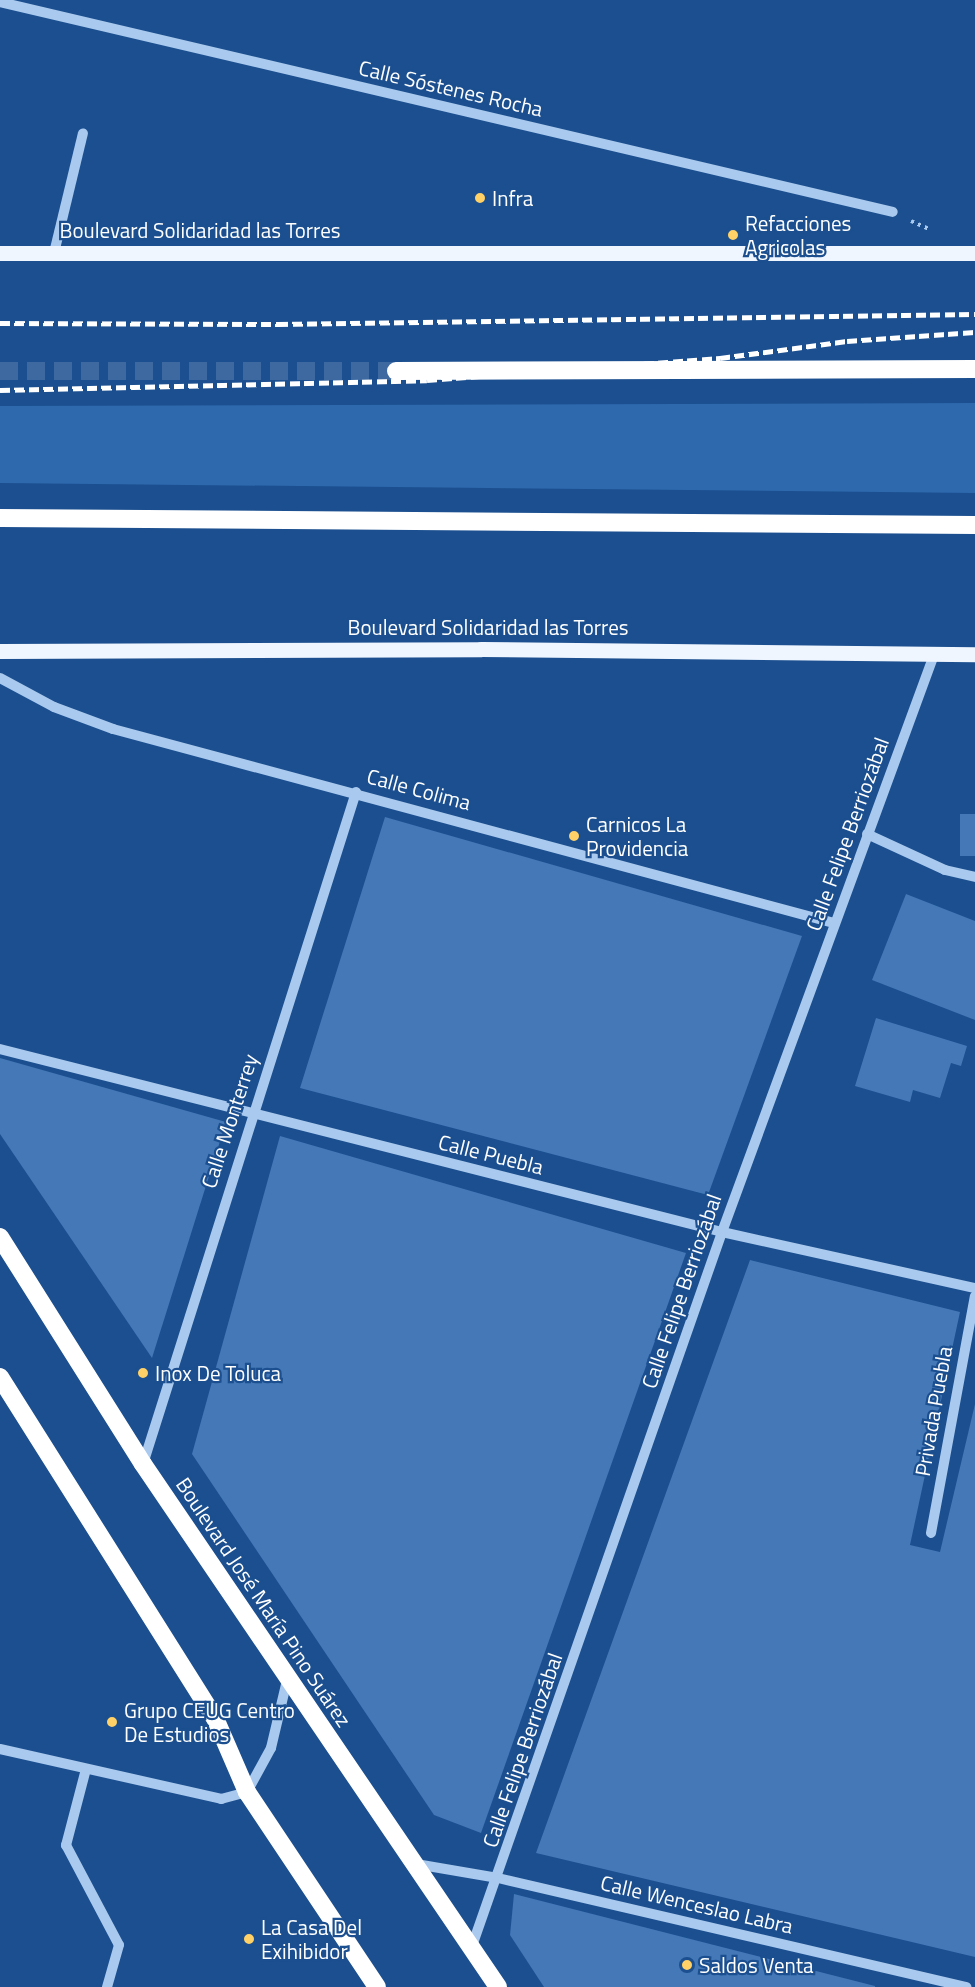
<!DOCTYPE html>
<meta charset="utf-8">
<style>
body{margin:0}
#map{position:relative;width:975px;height:1987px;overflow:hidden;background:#1b4f8f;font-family:"Titillium Web",sans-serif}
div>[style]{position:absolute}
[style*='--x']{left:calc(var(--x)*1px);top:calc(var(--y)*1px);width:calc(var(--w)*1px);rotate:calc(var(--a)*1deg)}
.green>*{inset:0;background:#2e69ad}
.building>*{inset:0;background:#4478b7}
.highway-tunnel>*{height:18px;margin-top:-9px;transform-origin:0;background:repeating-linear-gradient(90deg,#3d69a0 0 18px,transparent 0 27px)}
.path>*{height:4px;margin-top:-2px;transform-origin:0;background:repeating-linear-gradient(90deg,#a9c9ee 0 3px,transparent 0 7.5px)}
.minor>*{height:10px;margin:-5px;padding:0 5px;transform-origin:5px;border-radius:5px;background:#a9c9ee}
.major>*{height:15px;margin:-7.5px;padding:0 7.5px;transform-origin:7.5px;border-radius:7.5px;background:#f0f6ff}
.highway>*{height:18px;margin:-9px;padding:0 9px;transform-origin:9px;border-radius:9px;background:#fff}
.rail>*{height:4.5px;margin-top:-2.25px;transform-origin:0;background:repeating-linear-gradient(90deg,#fff 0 10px,transparent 0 14.5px)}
.dots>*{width:16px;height:16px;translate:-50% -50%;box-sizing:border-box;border:3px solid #1b4f8f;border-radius:50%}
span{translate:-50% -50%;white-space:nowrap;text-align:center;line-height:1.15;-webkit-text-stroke:4.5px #1b4f8f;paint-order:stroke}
.street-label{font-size:21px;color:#fff}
.poi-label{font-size:21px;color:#fff}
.left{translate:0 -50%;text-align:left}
</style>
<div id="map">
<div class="green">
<div style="clip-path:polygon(975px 403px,975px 493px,0 483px,0 406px)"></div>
</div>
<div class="building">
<div style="clip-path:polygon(960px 814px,975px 814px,975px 856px,960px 856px)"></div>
<div style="clip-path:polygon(385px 817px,802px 936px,708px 1195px,300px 1088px)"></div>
<div style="clip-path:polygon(906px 894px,975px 921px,975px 1020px,872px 980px)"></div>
<div style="clip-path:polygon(876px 1018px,967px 1046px,961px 1066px,951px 1063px,940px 1098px,913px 1090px,910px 1102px,855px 1086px)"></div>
<div style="clip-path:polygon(0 1058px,226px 1122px,152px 1358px,0 1134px)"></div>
<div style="clip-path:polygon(280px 1136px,686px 1253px,481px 1833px,434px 1815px,192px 1454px)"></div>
<div style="clip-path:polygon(750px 1260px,960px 1312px,910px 1545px,940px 1552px,975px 1404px,975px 1957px,536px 1853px)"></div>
<div style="clip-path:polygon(514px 1894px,875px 1986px,875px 1987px,544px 1987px,510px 1935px)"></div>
</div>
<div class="highway-tunnel">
<div style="--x:0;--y:371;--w:396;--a:0"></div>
</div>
<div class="path">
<div style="--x:911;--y:221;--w:20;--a:24"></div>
</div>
<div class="minor">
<div style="--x:0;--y:2;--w:917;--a:13.23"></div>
<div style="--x:54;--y:253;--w:123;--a:-76.4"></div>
<div style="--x:0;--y:678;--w:61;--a:28.2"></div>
<div style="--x:54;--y:707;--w:63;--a:20.4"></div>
<div style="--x:113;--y:729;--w:747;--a:15.06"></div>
<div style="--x:867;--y:834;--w:86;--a:24.8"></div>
<div style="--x:945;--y:870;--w:31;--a:13"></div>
<div style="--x:0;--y:1049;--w:745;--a:14.22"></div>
<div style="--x:722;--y:1232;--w:259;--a:12.5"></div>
<div style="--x:143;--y:1464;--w:705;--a:-72.41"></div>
<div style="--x:931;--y:1533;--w:241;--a:-79.5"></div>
<div style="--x:0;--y:1749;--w:227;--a:12.7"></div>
<div style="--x:221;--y:1799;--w:27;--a:-15"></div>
<div style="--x:247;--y:1792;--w:50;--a:-61.4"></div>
<div style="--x:271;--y:1748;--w:74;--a:-76.7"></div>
<div style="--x:86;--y:1769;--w:79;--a:104.7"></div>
<div style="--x:66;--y:1845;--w:113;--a:62.1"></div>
<div style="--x:119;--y:1945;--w:44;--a:105.9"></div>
<div style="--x:416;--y:1864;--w:83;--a:9.7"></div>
<div style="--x:498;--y:1878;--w:481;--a:13.1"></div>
<div style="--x:472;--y:1946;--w:757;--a:-70.7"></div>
<div style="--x:722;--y:1232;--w:618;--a:-69.83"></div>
</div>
<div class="major">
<div style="--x:0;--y:253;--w:975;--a:0"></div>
<div style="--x:0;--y:651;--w:481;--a:-0.2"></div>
<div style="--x:481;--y:649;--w:494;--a:0.6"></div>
</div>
<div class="highway">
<div style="--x:396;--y:371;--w:579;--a:-0.2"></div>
<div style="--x:0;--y:518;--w:975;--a:0.41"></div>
<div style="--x:0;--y:1237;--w:268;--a:57.8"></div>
<div style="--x:143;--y:1464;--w:632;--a:55.83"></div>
<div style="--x:0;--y:1377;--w:403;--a:57.8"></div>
<div style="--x:215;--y:1718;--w:81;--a:66.6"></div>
<div style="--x:247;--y:1792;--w:234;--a:56.3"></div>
</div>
<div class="rail">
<div style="--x:0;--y:323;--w:278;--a:0.2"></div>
<div style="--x:278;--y:324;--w:697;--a:-0.82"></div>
<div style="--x:0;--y:390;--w:427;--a:-1.3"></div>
<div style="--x:427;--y:380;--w:294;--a:-4.3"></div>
<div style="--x:720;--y:358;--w:128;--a:-7.6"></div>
<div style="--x:847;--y:341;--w:128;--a:-4"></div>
</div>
<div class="dots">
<div style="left:480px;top:198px;background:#ffd166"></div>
<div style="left:733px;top:235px;background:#ffd166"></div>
<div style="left:574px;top:836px;background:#ffd166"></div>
<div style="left:143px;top:1373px;background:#ffd166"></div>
<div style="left:112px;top:1722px;background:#ffd166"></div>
<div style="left:249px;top:1939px;background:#ffd166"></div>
<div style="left:687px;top:1965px;background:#ffd166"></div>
</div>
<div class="street-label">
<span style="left:451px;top:88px;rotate:13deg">Calle Sóstenes Rocha</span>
<span style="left:200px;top:230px">Boulevard Solidaridad las Torres</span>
<span style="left:488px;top:627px">Boulevard Solidaridad las Torres</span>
<span style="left:419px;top:789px;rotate:15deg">Calle Colima</span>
<span style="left:847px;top:834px;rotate:-70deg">Calle Felipe Berriozábal</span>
<span style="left:229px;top:1121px;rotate:-72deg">Calle Monterrey</span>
<span style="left:491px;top:1154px;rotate:14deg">Calle Puebla</span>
<span style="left:681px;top:1291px;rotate:-71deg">Calle Felipe Berriozábal</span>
<span style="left:933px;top:1411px;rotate:-80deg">Privada Puebla</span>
<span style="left:264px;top:1602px;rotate:56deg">Boulevard José María Pino Suárez</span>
<span style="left:522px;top:1750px;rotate:-71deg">Calle Felipe Berriozábal</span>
<span style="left:697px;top:1904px;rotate:13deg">Calle Wenceslao Labra</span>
</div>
<div class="poi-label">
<span class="left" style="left:492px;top:198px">Infra</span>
<span class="left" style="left:745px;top:235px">Refacciones<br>Agricolas</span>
<span class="left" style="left:586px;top:836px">Carnicos La<br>Providencia</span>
<span class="left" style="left:155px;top:1373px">Inox De Toluca</span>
<span class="left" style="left:124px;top:1722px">Grupo CEUG Centro<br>De Estudios</span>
<span class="left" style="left:261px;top:1939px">La Casa Del<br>Exihibidor</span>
<span class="left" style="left:699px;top:1965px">Saldos Venta</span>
</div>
</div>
